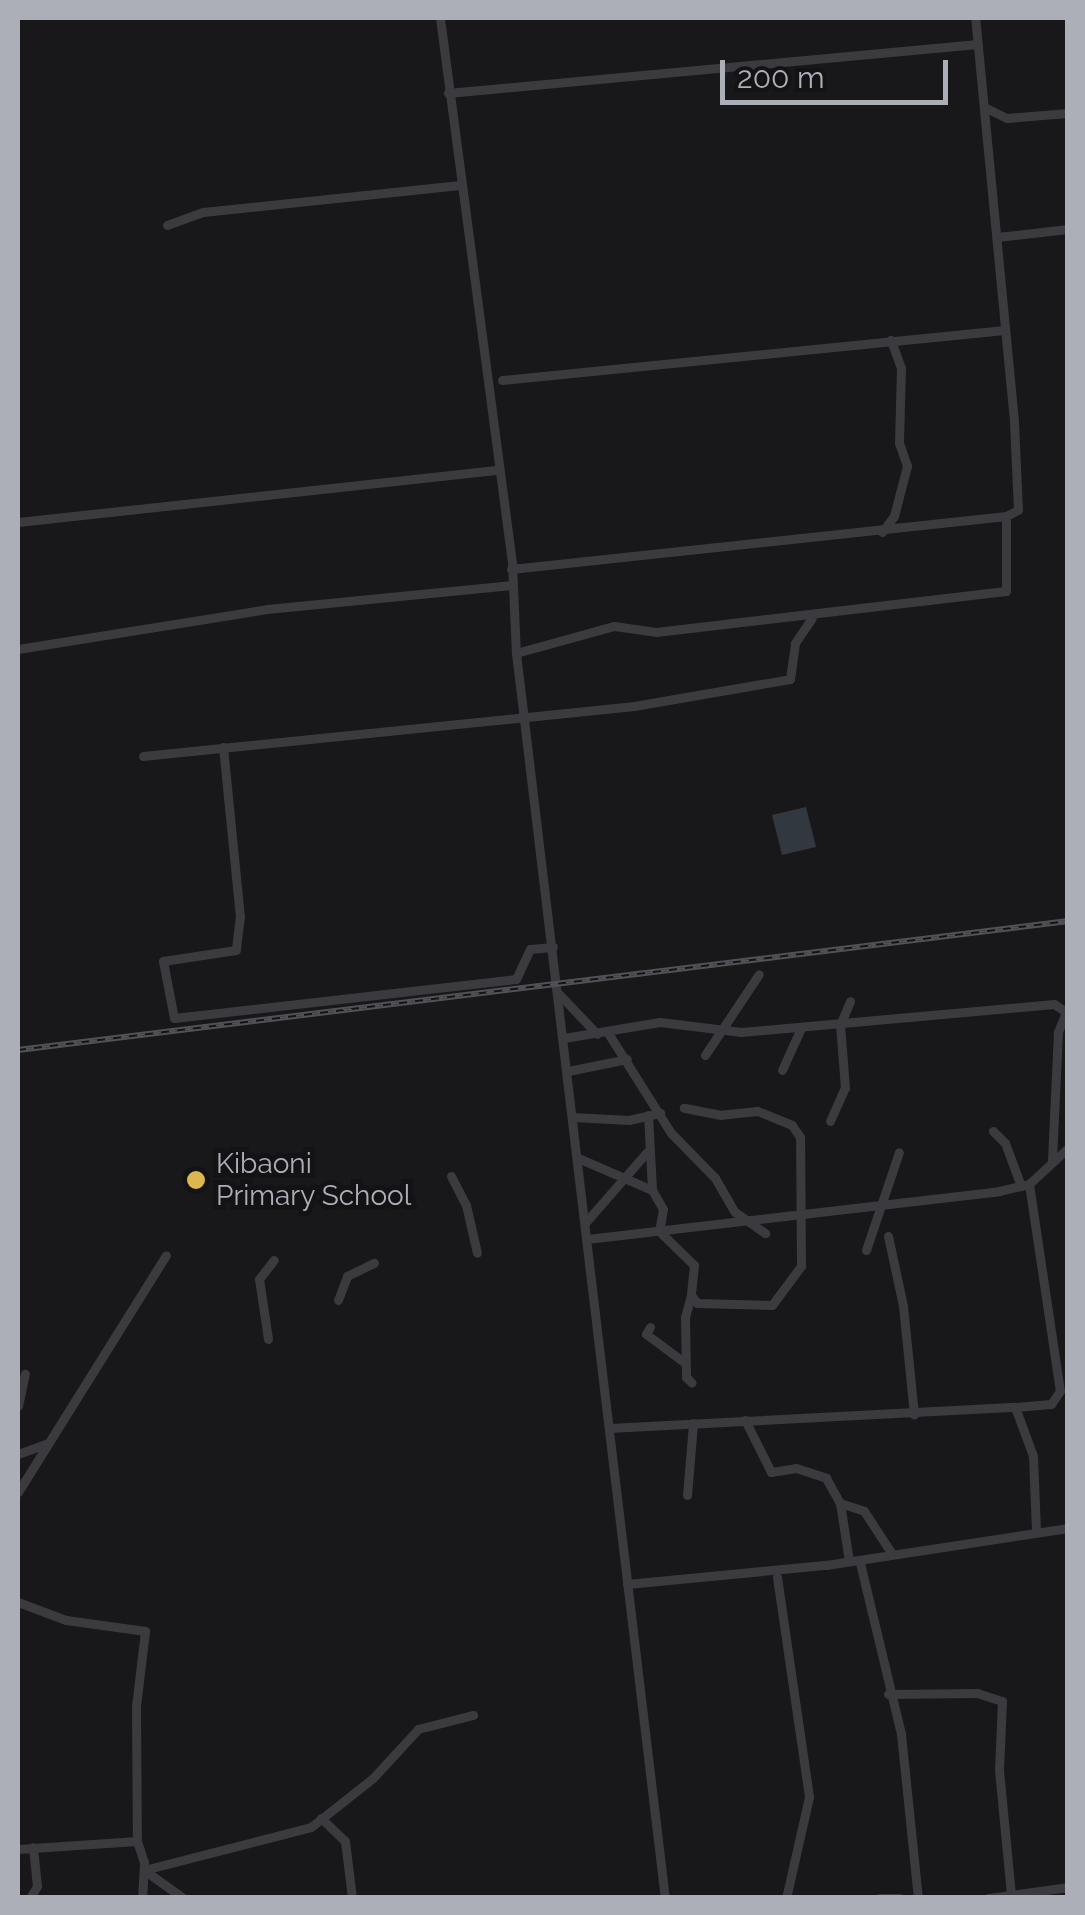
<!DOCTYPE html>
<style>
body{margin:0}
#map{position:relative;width:1085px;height:1915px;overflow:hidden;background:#18181a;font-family:Raleway,sans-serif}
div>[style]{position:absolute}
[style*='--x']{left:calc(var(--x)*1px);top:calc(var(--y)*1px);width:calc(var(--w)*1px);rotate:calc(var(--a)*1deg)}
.water>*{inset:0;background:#32383f}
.street>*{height:9px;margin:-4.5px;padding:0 4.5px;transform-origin:4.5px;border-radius:4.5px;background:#3a3a3f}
.rail>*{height:6px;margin-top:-3px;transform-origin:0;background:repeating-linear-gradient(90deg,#131315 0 8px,#515257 0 16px);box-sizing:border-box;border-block:2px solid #515257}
.dots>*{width:28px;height:28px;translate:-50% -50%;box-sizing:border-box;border:5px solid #131315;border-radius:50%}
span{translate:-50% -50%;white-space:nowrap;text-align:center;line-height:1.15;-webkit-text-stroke:10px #131315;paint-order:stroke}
.poi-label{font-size:28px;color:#acafb8}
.left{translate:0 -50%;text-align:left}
.frame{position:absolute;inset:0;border:20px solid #acafb8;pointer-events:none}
.scale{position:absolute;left:720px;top:60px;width:228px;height:45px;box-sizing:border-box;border:5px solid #acafb8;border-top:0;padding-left:12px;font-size:30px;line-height:35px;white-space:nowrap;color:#acafb8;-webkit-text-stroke:8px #131315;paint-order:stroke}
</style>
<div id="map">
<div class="water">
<div style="clip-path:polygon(806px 807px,816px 847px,782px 855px,772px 815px)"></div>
</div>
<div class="street">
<div style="--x:440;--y:18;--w:550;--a:82.47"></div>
<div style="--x:512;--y:563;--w:90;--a:87.5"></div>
<div style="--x:516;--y:653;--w:1254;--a:83.18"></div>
<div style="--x:448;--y:93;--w:532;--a:-5.28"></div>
<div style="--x:984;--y:107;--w:25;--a:26"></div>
<div style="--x:1007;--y:118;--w:61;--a:-4.7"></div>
<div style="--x:167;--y:225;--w:38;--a:-20"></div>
<div style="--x:203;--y:212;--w:256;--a:-6"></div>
<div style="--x:997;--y:237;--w:71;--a:-6.4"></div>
<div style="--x:502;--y:380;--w:505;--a:-5.68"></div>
<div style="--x:18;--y:522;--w:483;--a:-6.2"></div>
<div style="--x:882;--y:532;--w:20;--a:-53"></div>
<div style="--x:894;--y:516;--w:52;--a:-75.4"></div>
<div style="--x:907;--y:466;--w:24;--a:-109"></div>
<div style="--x:899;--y:443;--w:75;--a:-88.5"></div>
<div style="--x:901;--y:368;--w:30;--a:-110"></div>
<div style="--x:511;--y:569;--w:498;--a:-6.1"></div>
<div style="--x:18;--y:649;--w:252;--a:-9.1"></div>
<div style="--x:267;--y:609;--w:246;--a:-5.6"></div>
<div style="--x:516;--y:653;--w:102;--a:-15.4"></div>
<div style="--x:614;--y:626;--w:42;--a:8.1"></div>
<div style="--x:656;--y:632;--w:352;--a:-6.7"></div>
<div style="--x:1006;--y:591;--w:75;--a:-90"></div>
<div style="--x:1006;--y:516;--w:13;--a:-27"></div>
<div style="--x:1018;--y:510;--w:89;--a:-92.6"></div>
<div style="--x:1014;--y:421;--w:405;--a:-95.5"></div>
<div style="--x:223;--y:747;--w:170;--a:84.3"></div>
<div style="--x:240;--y:916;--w:34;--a:97"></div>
<div style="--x:236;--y:950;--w:74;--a:171.4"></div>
<div style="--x:163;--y:961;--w:58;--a:79.1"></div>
<div style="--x:174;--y:1018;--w:344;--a:-6.5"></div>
<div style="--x:516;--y:979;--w:33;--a:-65"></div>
<div style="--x:530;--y:949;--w:23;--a:-5"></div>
<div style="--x:143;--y:756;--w:494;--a:-5.8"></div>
<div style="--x:634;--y:706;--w:158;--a:-9.8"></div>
<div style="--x:790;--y:679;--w:36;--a:-82"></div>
<div style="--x:795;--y:643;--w:30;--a:-56"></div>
<div style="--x:559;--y:994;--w:55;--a:46.5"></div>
<div style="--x:608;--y:1033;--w:118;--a:57.8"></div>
<div style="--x:671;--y:1133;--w:63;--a:45.6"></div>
<div style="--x:715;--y:1178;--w:39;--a:60"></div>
<div style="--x:735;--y:1212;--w:37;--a:35"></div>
<div style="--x:564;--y:1038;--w:97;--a:-9.5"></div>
<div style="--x:660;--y:1022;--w:82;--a:7"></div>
<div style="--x:741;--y:1032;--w:314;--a:-5.1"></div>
<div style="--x:1054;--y:1004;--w:14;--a:34"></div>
<div style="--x:1066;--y:1012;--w:22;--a:112"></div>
<div style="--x:1058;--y:1032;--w:127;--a:92.7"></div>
<div style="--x:705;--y:1055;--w:97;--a:-56.3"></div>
<div style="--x:782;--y:1070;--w:46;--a:-65.7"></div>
<div style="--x:568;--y:1071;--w:60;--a:-11.5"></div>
<div style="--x:648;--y:1115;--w:75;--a:86.9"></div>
<div style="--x:573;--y:1117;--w:56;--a:3.1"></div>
<div style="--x:629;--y:1120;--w:32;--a:-13"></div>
<div style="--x:830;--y:1121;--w:36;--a:-66"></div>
<div style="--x:845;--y:1088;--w:63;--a:-94.5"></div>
<div style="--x:840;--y:1025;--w:26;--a:-67"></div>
<div style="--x:993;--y:1131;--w:17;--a:45"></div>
<div style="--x:1005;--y:1143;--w:46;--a:69.6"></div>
<div style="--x:578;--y:1158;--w:81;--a:23.4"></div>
<div style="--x:652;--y:1190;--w:22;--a:60"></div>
<div style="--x:663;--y:1209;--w:22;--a:100"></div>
<div style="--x:659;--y:1231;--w:49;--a:44.2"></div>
<div style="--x:694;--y:1265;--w:30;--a:96"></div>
<div style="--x:691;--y:1295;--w:10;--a:53"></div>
<div style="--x:697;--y:1303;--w:75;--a:1.5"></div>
<div style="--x:772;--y:1305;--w:49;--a:-53.4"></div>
<div style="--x:801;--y:1266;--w:129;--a:-90.4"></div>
<div style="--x:800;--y:1137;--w:14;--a:-124"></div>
<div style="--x:792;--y:1125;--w:38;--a:-158"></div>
<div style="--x:757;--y:1111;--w:36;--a:174"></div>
<div style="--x:721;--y:1115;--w:38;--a:-169"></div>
<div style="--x:451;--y:1176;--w:33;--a:63"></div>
<div style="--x:466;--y:1205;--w:49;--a:77.1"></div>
<div style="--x:1029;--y:1184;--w:209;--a:81.5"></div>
<div style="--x:1060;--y:1391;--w:16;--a:125"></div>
<div style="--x:1051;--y:1404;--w:36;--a:175"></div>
<div style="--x:1015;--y:1407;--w:52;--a:69.8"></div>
<div style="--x:1033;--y:1456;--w:75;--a:87.7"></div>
<div style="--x:585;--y:1223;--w:94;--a:-48.9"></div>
<div style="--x:888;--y:1236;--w:72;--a:77.9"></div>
<div style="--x:903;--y:1306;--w:109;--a:84.2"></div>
<div style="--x:587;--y:1239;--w:415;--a:-6.6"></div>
<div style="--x:999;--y:1191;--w:31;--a:-13"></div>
<div style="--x:1029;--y:1184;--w:53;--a:-42.7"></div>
<div style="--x:866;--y:1250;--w:103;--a:-71.4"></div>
<div style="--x:691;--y:1295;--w:23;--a:105"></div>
<div style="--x:685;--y:1317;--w:60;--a:89"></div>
<div style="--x:686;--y:1377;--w:8;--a:45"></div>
<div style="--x:338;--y:1300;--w:26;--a:-69"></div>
<div style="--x:347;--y:1276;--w:30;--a:-26"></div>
<div style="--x:650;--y:1327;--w:8;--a:120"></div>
<div style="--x:646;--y:1334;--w:49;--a:36.6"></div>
<div style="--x:268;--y:1339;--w:61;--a:-98.5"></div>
<div style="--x:259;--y:1279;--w:24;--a:-52"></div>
<div style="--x:18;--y:1406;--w:33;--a:-78"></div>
<div style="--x:745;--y:1420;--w:58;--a:63.4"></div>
<div style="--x:771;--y:1472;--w:25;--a:-9"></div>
<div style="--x:796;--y:1468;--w:32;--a:18"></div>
<div style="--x:826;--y:1478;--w:29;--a:61"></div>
<div style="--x:840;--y:1503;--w:25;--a:18"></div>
<div style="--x:864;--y:1511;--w:51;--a:56.9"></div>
<div style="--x:609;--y:1428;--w:407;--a:-3"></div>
<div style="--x:18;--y:1454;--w:30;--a:-20"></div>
<div style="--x:18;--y:1492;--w:279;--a:-58"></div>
<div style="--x:687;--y:1495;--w:72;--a:-85.2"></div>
<div style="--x:840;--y:1503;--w:59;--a:81.2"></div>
<div style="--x:860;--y:1563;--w:176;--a:76.5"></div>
<div style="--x:901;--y:1734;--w:165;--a:84.1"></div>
<div style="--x:777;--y:1577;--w:222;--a:81.7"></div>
<div style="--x:809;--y:1797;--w:104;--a:102.8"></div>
<div style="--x:627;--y:1584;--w:200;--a:-5.5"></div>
<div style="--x:826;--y:1565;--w:245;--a:-8.7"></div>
<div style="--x:18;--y:1602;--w:51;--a:20.6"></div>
<div style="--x:66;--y:1620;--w:80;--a:7.9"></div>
<div style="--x:145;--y:1631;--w:77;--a:96.8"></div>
<div style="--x:136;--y:1707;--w:134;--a:89.6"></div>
<div style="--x:888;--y:1694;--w:89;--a:-0.6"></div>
<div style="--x:977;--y:1693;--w:26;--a:18"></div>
<div style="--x:1002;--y:1701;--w:69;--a:92.5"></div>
<div style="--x:999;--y:1770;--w:125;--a:84.5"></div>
<div style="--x:321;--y:1818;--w:33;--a:44"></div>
<div style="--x:345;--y:1841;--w:57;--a:83"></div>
<div style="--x:18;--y:1849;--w:119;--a:-3.8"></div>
<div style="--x:137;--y:1841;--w:22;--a:72"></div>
<div style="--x:144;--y:1862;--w:36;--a:93"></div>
<div style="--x:30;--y:1898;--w:14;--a:-60"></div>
<div style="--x:37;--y:1886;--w:39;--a:-96"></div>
<div style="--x:183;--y:1898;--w:48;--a:-144.3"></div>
<div style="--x:144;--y:1870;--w:172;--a:-14.4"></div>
<div style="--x:311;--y:1827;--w:79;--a:-38.3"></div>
<div style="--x:373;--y:1778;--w:67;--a:-47.4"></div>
<div style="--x:418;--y:1729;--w:57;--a:-14.3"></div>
<div style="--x:880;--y:1898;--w:20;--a:0"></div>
<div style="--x:988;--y:1898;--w:81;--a:-7.8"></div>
</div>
<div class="rail">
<div style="--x:18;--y:1050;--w:1058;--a:-7"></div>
</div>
<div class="dots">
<div style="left:196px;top:1180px;background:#dcb64f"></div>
</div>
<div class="poi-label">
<span class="left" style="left:216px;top:1180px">Kibaoni<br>Primary School</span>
</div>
<div class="frame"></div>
<div class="scale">200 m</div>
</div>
